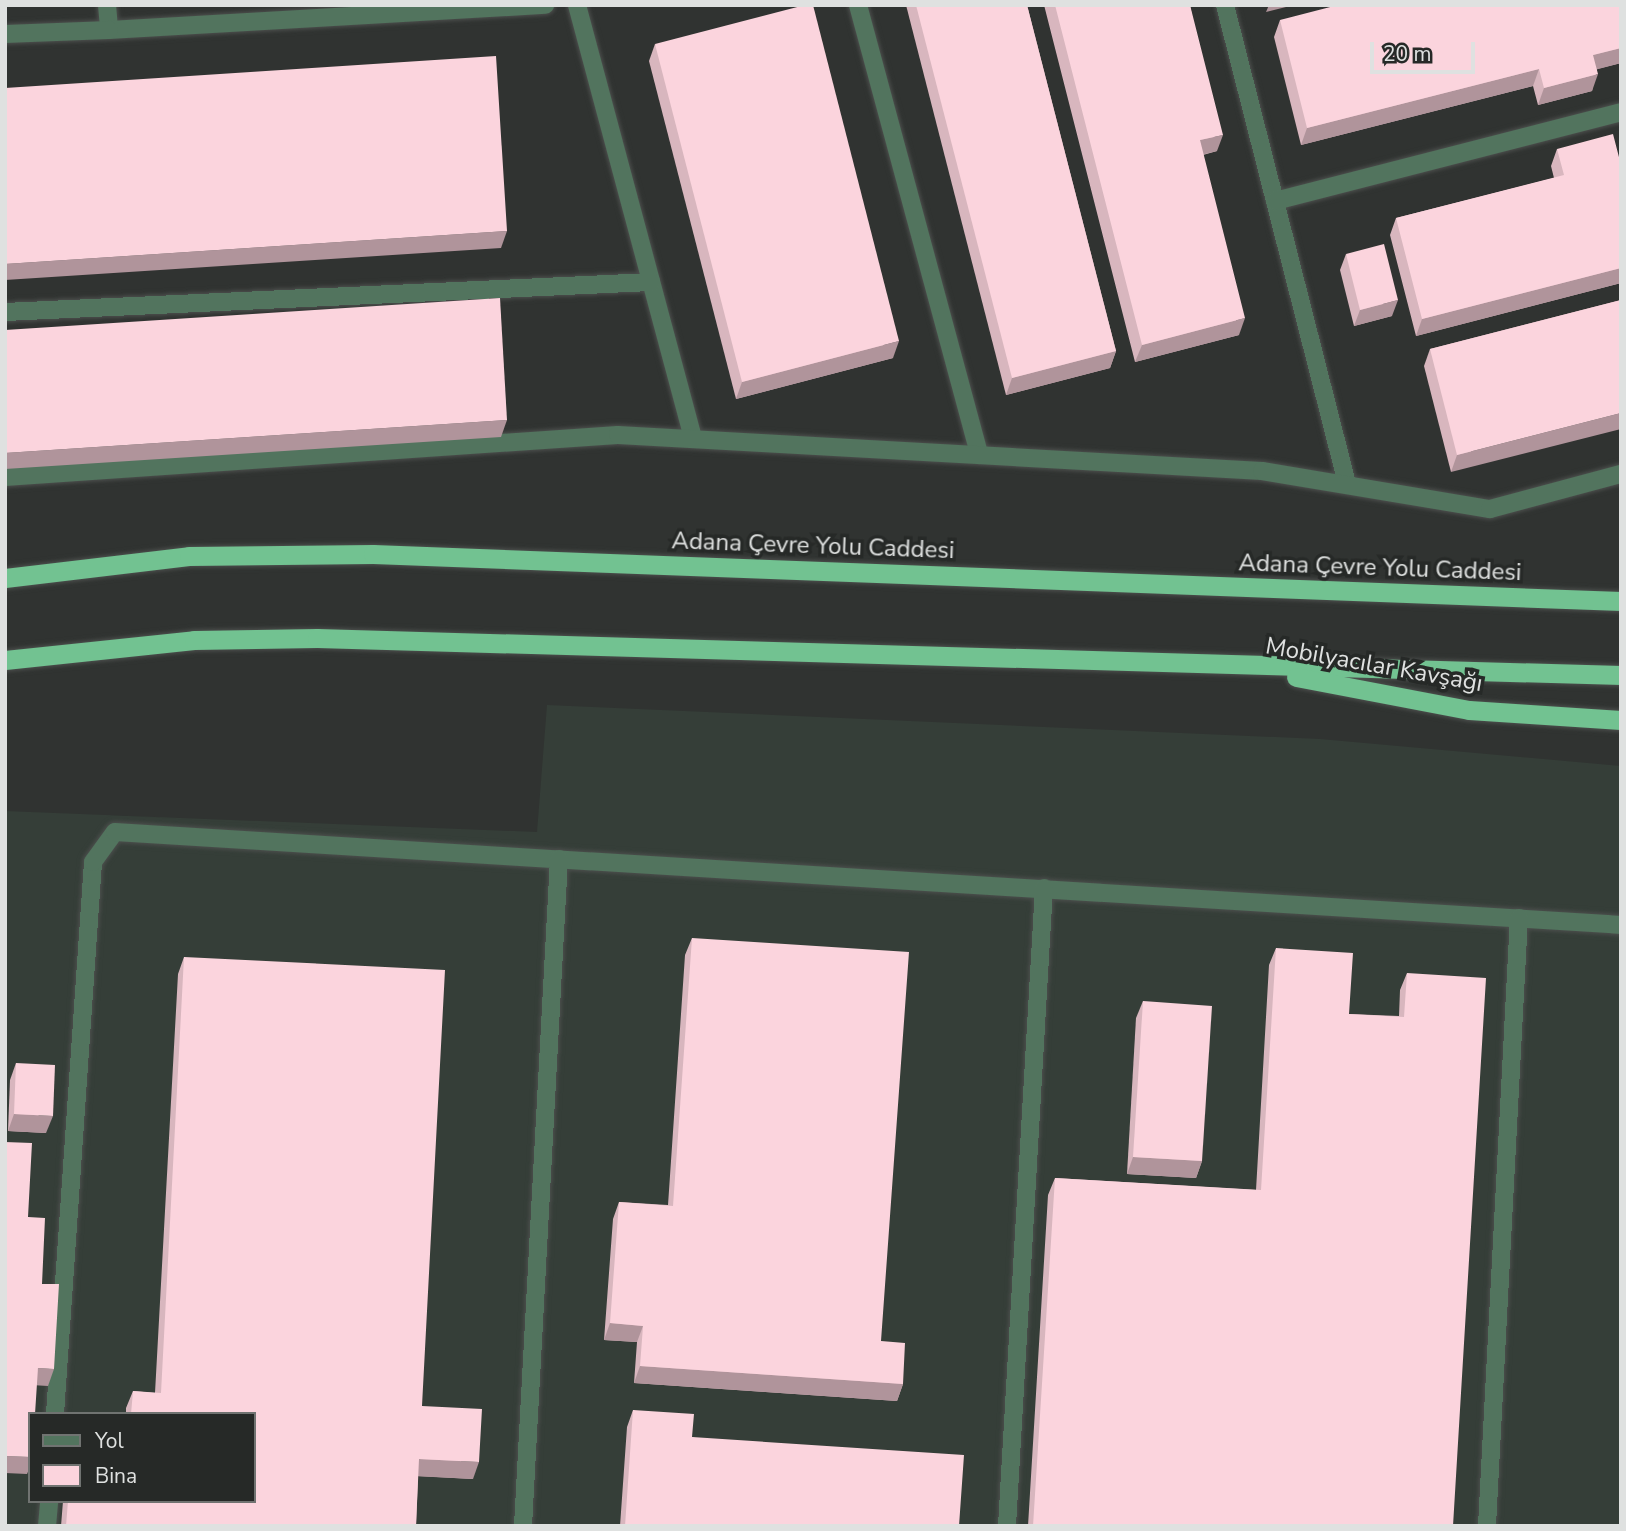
<!DOCTYPE html>
<meta charset="utf-8">
<style>
body{margin:0}
#map{position:relative;width:1626px;height:1531px;overflow:hidden;background:#303331;font-family:"Nunito Sans",sans-serif}
div>[style]{position:absolute}
[style*='--x']{left:calc(var(--x)*1px);top:calc(var(--y)*1px);width:calc(var(--w)*1px);rotate:calc(var(--a)*1deg)}
.built>*{inset:0;background:#353e38}
.roads{filter:drop-shadow(0 0 2px #4c4f4d) drop-shadow(0 0 2px #4c4f4d)}
.minor>*{height:18px;margin:-9px;padding:0 9px;transform-origin:9px;border-radius:9px;background:#52745e}
.trunk>*{height:19px;margin:-9.5px;padding:0 9.5px;transform-origin:9.5px;border-radius:9.5px;background:#72c291}
.wall>*{inset:0;background:#d8b6be}
.shaded-wall>*{inset:0;background:#b0949b}
.building>*{inset:0;background:#fbd4dd}
span{translate:-50% -50%;white-space:nowrap;text-align:center;line-height:1.15;-webkit-text-stroke:7px #262927;paint-order:stroke}
.street-label{font-size:24px;color:#dfe1e0}
.frame{position:absolute;inset:0;border:7px solid #dfe1e0;pointer-events:none}
.legend{position:absolute;left:28px;top:1412px;width:228px;height:91px;box-sizing:border-box;background:#262927;border:2px solid #707371;margin:0;padding:9px 12px;list-style:none;font-size:21px;color:#dfe1e0}
.legend li{display:flex;align-items:center;gap:14px;height:35px}
.legend b{width:35px;border:2px solid #707371}
.scale{position:absolute;left:1370px;top:42px;width:105px;height:32px;box-sizing:border-box;border:4px solid #dfe1e0;border-top:0;padding-left:9px;font-size:21px;line-height:24px;white-space:nowrap;color:#dfe1e0;-webkit-text-stroke:5px #262927;paint-order:stroke}
</style>
<div id="map">
<div class="built">
<div style="clip-path:polygon(evenodd,547px 705px,1320px 739px,1621px 766px,1621px 1526px,5px 1526px,5px 811px,537px 832px,547px 705px,30px 1414px,254px 1414px,254px 1501px,30px 1501px,30px 1414px)"></div>
</div>
<div class="roads">
<div class="minor">
<div style="--x:107;--y:5;--w:25;--a:85"></div>
<div style="--x:109;--y:30;--w:437;--a:-3.3"></div>
<div style="--x:577;--y:5;--w:449;--a:75"></div>
<div style="--x:858;--y:5;--w:466;--a:74.9"></div>
<div style="--x:1225;--y:5;--w:495;--a:75.7"></div>
<div style="--x:5;--y:34;--w:104;--a:-2.2"></div>
<div style="--x:1275;--y:201;--w:357;--a:-14.4"></div>
<div style="--x:5;--y:312;--w:647;--a:-2.66"></div>
<div style="--x:5;--y:477;--w:614;--a:-3.92"></div>
<div style="--x:618;--y:435;--w:645;--a:3.2"></div>
<div style="--x:1262;--y:471;--w:231;--a:9.5"></div>
<div style="--x:1490;--y:509;--w:136;--a:-15"></div>
<div style="--x:55;--y:1414;--w:553;--a:-86.06"></div>
<div style="--x:93;--y:862;--w:37;--a:-54"></div>
<div style="--x:115;--y:832;--w:1509;--a:3.53"></div>
<div style="--x:47;--y:1526;--w:25;--a:-85"></div>
<div style="--x:523;--y:1526;--w:668;--a:-86.91"></div>
<div style="--x:1007;--y:1526;--w:639;--a:-86.68"></div>
<div style="--x:1487;--y:1526;--w:609;--a:-86.99"></div>
</div>
<div class="trunk">
<div style="--x:5;--y:578;--w:185;--a:-6.8"></div>
<div style="--x:189;--y:556;--w:184;--a:-0.6"></div>
<div style="--x:373;--y:554;--w:1249;--a:2.16"></div>
<div style="--x:5;--y:660;--w:190;--a:-6"></div>
<div style="--x:194;--y:640;--w:123;--a:-0.9"></div>
<div style="--x:317;--y:638;--w:1305;--a:1.63"></div>
<div style="--x:1296;--y:677;--w:176;--a:10.8"></div>
<div style="--x:1469;--y:710;--w:152;--a:3.8"></div>
</div>
</div>
<div class="wall">
<div style="clip-path:polygon(906px 5px,1027px 5px,1116px 351px,1110px 368px,1006px 395px)"></div>
<div style="clip-path:polygon(1044px 5px,1190px 5px,1217px 151px,1203px 155px,1239px 335px,1135px 362px)"></div>
<div style="clip-path:polygon(1621px 5px,1621px 63px,1597px 69px,1592px 91px,1538px 105px,1533px 86px,1301px 145px,1274px 37px,1280px 20px)"></div>
<div style="clip-path:polygon(655px 44px,893px 358px,736px 399px,649px 61px)"></div>
<div style="clip-path:polygon(1557px 149px,1621px 161px,1621px 283px,1416px 336px,1390px 235px,1396px 218px,1554px 178px,1551px 166px)"></div>
<div style="clip-path:polygon(1346px 254px,1392px 316px,1354px 326px,1340px 270px)"></div>
<div style="clip-path:polygon(1621px 300px,1451px 472px,1424px 366px,1430px 349px)"></div>
<div style="clip-path:polygon(692px 938px,881px 1341px,903px 1384px,897px 1401px,634px 1383px,637px 1342px,604px 1340px,613px 1219px,619px 1202px,668px 1205px,685px 955px)"></div>
<div style="clip-path:polygon(1276px 948px,1349px 1014px,1399px 1016px,1400px 990px,1407px 973px,1453px 1526px,1028px 1526px,1048px 1195px,1055px 1178px,1256px 1190px,1269px 965px)"></div>
<div style="clip-path:polygon(184px 957px,422px 1406px,473px 1479px,418px 1476px,416px 1526px,61px 1526px,63px 1501px,254px 1501px,254px 1414px,126px 1414px,126px 1408px,133px 1391px,155px 1393px,178px 974px)"></div>
<div style="clip-path:polygon(1143px 1001px,1202px 1161px,1196px 1178px,1127px 1174px,1136px 1018px)"></div>
<div style="clip-path:polygon(16px 1063px,46px 1133px,8px 1131px,10px 1080px)"></div>
<div style="clip-path:polygon(633px 1410px,692px 1437px,959px 1526px,620px 1526px,627px 1427px)"></div>
</div>
<div class="shaded-wall">
<div style="clip-path:polygon(1269px 5px,1294px 5px,1266px 12px)"></div>
<div style="clip-path:polygon(1621px 48px,1621px 63px,1587px 72px,1593px 55px)"></div>
<div style="clip-path:polygon(1539px 69px,1533px 86px,1301px 145px,1307px 128px)"></div>
<div style="clip-path:polygon(1598px 74px,1592px 91px,1538px 105px,1544px 88px)"></div>
<div style="clip-path:polygon(1223px 135px,1217px 151px,1193px 157px,1200px 140px)"></div>
<div style="clip-path:polygon(507px 231px,501px 248px,5px 280px,5px 264px)"></div>
<div style="clip-path:polygon(1621px 268px,1621px 283px,1416px 336px,1422px 319px)"></div>
<div style="clip-path:polygon(1398px 300px,1392px 316px,1354px 326px,1360px 310px)"></div>
<div style="clip-path:polygon(1245px 318px,1239px 335px,1135px 362px,1142px 345px)"></div>
<div style="clip-path:polygon(899px 341px,893px 358px,736px 399px,742px 382px)"></div>
<div style="clip-path:polygon(1116px 351px,1110px 368px,1006px 395px,1012px 378px)"></div>
<div style="clip-path:polygon(1621px 413px,1621px 429px,1451px 472px,1457px 455px)"></div>
<div style="clip-path:polygon(507px 420px,501px 437px,5px 469px,5px 453px)"></div>
<div style="clip-path:polygon(14px 1114px,53px 1116px,46px 1133px,8px 1131px)"></div>
<div style="clip-path:polygon(1133px 1157px,1202px 1161px,1196px 1178px,1127px 1174px)"></div>
<div style="clip-path:polygon(610px 1323px,643px 1326px,637px 1342px,604px 1340px)"></div>
<div style="clip-path:polygon(640px 1366px,903px 1384px,897px 1401px,634px 1383px)"></div>
<div style="clip-path:polygon(38px 1368px,54px 1369px,48px 1386px,31px 1385px)"></div>
<div style="clip-path:polygon(5px 1456px,30px 1457px,30px 1467px,27px 1474px,5px 1473px)"></div>
<div style="clip-path:polygon(419px 1459px,479px 1462px,473px 1479px,413px 1476px)"></div>
</div>
<div class="building">
<div style="clip-path:polygon(805px 5px,813px 5px,899px 341px,742px 382px,655px 44px)"></div>
<div style="clip-path:polygon(916px 5px,1027px 5px,1116px 351px,1012px 378px)"></div>
<div style="clip-path:polygon(1055px 5px,1190px 5px,1223px 135px,1200px 140px,1245px 318px,1142px 345px)"></div>
<div style="clip-path:polygon(1338px 5px,1621px 5px,1621px 48px,1593px 55px,1598px 74px,1544px 88px,1539px 69px,1307px 128px,1280px 20px)"></div>
<div style="clip-path:polygon(496px 56px,507px 231px,5px 264px,5px 88px)"></div>
<div style="clip-path:polygon(1613px 134px,1620px 161px,1621px 161px,1621px 268px,1422px 319px,1396px 218px,1564px 175px,1557px 149px)"></div>
<div style="clip-path:polygon(1384px 244px,1398px 300px,1360px 310px,1346px 254px)"></div>
<div style="clip-path:polygon(500px 298px,507px 420px,5px 453px,5px 330px)"></div>
<div style="clip-path:polygon(1621px 300px,1621px 413px,1457px 455px,1430px 349px)"></div>
<div style="clip-path:polygon(692px 938px,909px 952px,881px 1341px,905px 1343px,903px 1384px,640px 1366px,643px 1326px,610px 1323px,619px 1202px,673px 1206px)"></div>
<div style="clip-path:polygon(1276px 948px,1353px 953px,1349px 1014px,1404px 1017px,1407px 973px,1486px 978px,1453px 1526px,1033px 1526px,1055px 1178px,1261px 1190px)"></div>
<div style="clip-path:polygon(184px 957px,445px 970px,422px 1406px,482px 1409px,479px 1462px,419px 1459px,416px 1526px,66px 1526px,68px 1501px,254px 1501px,254px 1414px,131px 1414px,133px 1391px,161px 1393px)"></div>
<div style="clip-path:polygon(1143px 1001px,1212px 1006px,1202px 1161px,1133px 1157px)"></div>
<div style="clip-path:polygon(16px 1063px,55px 1065px,53px 1116px,14px 1114px)"></div>
<div style="clip-path:polygon(5px 1142px,32px 1143px,28px 1217px,45px 1218px,42px 1284px,59px 1284px,54px 1369px,38px 1368px,35px 1414px,30px 1414px,30px 1457px,5px 1456px)"></div>
<div style="clip-path:polygon(633px 1410px,694px 1414px,692px 1437px,964px 1455px,959px 1526px,625px 1526px)"></div>
</div>
<div class="street-label">
<span style="left:813px;top:546px;rotate:2deg">Adana Çevre Yolu Caddesi</span>
<span style="left:1380px;top:568px;rotate:2deg">Adana Çevre Yolu Caddesi</span>
<span style="left:1374px;top:665px;rotate:10deg">Mobilyacılar Kavşağı</span>
</div>
<div class="frame"></div>
<ul class="legend">
<li><b style="height:9px;background:#52745e"></b>Yol</li>
<li><b style="height:19px;background:#fbd4dd"></b>Bina</li>
</ul>
<div class="scale">20 m</div>
</div>
